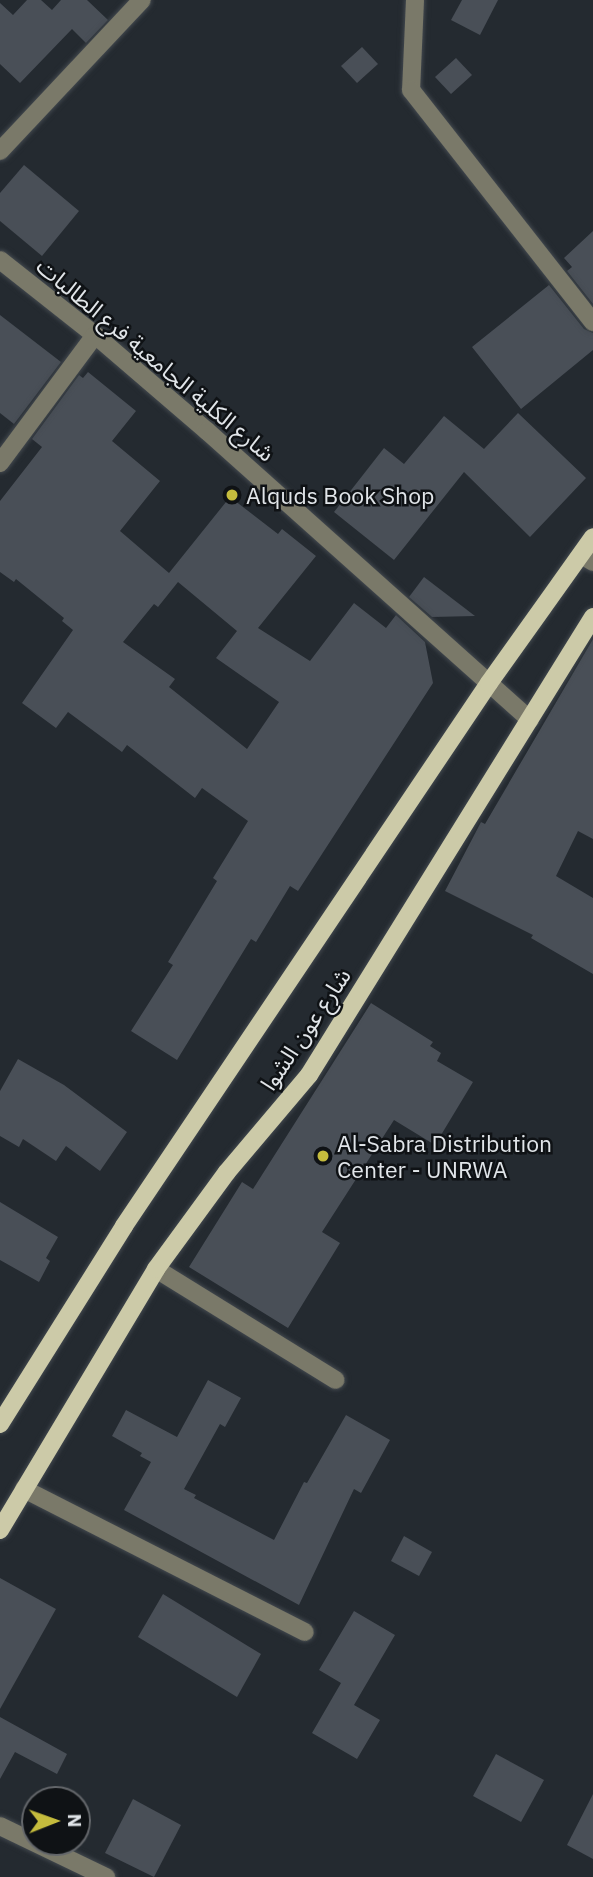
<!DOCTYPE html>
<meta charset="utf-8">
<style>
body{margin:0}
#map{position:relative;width:593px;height:1877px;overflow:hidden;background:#242a30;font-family:"IBM Plex Sans","Noto Sans Arabic",sans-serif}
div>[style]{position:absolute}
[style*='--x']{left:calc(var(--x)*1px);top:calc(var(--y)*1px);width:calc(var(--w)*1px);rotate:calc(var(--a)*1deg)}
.building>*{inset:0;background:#494f57}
.roads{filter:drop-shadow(0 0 2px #42484e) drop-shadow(0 0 2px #42484e)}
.minor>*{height:18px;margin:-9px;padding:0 9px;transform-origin:9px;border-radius:9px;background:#7a7969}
.major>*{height:18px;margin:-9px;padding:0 9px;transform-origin:9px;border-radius:9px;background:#cccaa8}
.dots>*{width:19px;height:19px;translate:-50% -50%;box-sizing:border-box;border:4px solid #0f1215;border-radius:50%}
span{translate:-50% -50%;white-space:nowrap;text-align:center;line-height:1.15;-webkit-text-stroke:5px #0f1215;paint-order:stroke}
.street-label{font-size:23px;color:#e1e5e9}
.poi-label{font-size:23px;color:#e1e5e9}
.left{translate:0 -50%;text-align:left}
.north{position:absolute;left:21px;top:1786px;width:70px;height:70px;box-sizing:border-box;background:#0f1215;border:2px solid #63666a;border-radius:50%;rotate:89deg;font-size:19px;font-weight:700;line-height:28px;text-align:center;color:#e1e5e9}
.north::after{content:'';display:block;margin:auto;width:24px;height:32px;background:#c5bc3d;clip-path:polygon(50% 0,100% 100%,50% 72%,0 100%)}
</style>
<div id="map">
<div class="building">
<div style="clip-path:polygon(27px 0,41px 0,52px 10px,61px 0,87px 0,108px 20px,86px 43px,72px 29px,20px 83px,0 64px,0 3px,13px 15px)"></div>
<div style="clip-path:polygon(462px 0,498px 0,480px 35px,451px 20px)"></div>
<div style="clip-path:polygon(362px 47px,378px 64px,357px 83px,341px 66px)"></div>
<div style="clip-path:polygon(456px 58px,472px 75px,451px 94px,435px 77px)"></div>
<div style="clip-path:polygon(24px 165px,79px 211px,42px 256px,0 221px,0 193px)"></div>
<div style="clip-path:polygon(593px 231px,593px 304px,567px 271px,572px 267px,564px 258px)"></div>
<div style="clip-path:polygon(549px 285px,584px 329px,593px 333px,593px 350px,521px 409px,472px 347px)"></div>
<div style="clip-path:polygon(0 315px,61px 362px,14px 424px,0 413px)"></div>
<div style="clip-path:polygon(evenodd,88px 372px,136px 411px,112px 441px,160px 481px,120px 531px,169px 573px,230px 497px,278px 534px,282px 529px,316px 556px,258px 628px,310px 661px,354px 603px,386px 628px,396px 615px,425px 642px,433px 683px,298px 891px,290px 886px,256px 942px,251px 939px,177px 1060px,131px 1031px,173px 965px,168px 962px,217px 881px,213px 878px,248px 821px,202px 788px,195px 798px,127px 745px,122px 752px,68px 712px,56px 728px,22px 703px,73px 630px,62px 621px,64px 618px,16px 579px,14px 582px,0 572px,0 501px,42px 447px,32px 439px,79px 375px,83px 378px,88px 372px,178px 582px,237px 631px,216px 658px,279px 702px,247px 749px,169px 687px,175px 679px,123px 642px,154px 604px,158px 607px,178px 582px)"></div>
<div style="clip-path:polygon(518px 413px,586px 478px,530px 537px,464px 472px,394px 560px,334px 512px,384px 448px,404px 464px,444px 416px,484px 449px)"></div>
<div style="clip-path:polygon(424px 577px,475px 616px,432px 617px,409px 597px)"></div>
<div style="clip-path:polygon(593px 639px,593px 839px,578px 831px,556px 876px,593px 898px,593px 974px,531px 938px,533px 935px,445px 891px,481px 822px,485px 824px)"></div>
<div style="clip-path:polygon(371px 1003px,433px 1042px,430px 1046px,441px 1053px,437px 1061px,473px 1082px,435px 1145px,394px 1120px,322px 1232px,340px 1243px,288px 1328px,189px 1267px,242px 1182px,253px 1189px)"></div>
<div style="clip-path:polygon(18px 1059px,64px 1085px,127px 1132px,100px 1171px,66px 1146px,56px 1161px,23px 1139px,19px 1147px,0 1136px,0 1091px)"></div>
<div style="clip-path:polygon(0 1202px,58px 1237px,46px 1258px,50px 1261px,39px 1282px,0 1260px)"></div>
<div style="clip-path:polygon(208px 1380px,241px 1398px,225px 1427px,220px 1424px,184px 1489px,196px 1495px,194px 1498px,274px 1540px,304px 1482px,307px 1483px,346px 1415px,390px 1440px,361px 1493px,354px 1489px,299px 1605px,124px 1510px,151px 1462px,140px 1456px,142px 1453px,112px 1436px,126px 1410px,177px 1437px)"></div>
<div style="clip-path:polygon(404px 1536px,432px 1552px,419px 1576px,391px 1561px)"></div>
<div style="clip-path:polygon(0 1578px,56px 1609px,0 1709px)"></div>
<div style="clip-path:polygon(163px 1594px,261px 1654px,237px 1697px,138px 1637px)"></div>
<div style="clip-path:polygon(354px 1611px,395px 1635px,354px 1705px,380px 1720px,357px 1759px,312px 1733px,341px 1683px,319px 1670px)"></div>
<div style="clip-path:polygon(0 1717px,67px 1754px,57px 1774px,15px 1752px,0 1779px)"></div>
<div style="clip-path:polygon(496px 1754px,544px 1780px,521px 1822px,473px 1796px)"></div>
<div style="clip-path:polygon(593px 1794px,593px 1859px,567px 1845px)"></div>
<div style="clip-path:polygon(133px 1799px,181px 1825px,154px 1877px,105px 1853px)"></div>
</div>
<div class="roads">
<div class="minor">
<div style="--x:415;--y:0;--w:90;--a:92.5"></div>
<div style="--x:411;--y:90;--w:295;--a:51.9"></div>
<div style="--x:0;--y:151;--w:207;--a:-46.8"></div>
<div style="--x:0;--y:260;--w:121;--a:38.3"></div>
<div style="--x:95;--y:335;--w:148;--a:40.6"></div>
<div style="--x:207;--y:431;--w:433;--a:41.8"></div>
<div style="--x:0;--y:463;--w:159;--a:-53.4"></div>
<div style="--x:581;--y:555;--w:14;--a:30"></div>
<div style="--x:156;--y:1269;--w:211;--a:31.7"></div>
<div style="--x:24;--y:1489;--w:315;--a:27"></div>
<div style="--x:0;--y:1826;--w:118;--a:25.7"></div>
</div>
<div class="major">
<div style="--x:0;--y:1424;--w:234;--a:-57.9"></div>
<div style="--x:124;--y:1226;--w:654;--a:-56.09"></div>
<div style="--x:489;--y:683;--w:179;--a:-54.5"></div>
<div style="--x:0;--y:1530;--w:304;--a:-59.1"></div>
<div style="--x:156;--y:1269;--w:120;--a:-53.8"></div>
<div style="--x:227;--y:1172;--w:127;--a:-49.8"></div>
<div style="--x:309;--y:1075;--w:539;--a:-58.2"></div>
</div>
</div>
<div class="dots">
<div style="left:232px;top:495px;background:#c5bc3d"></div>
<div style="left:323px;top:1156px;background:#c5bc3d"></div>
</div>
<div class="street-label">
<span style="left:156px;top:359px;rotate:40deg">شارع الكلية الجامعية فرع الطالبات</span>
<span style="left:305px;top:1029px;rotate:-56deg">شارع عون الشوا</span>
</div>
<div class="poi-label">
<span class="left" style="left:246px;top:495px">Alquds Book Shop</span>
<span class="left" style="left:337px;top:1156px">Al-Sabra Distribution<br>Center - UNRWA</span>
</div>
<div class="north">N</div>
</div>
